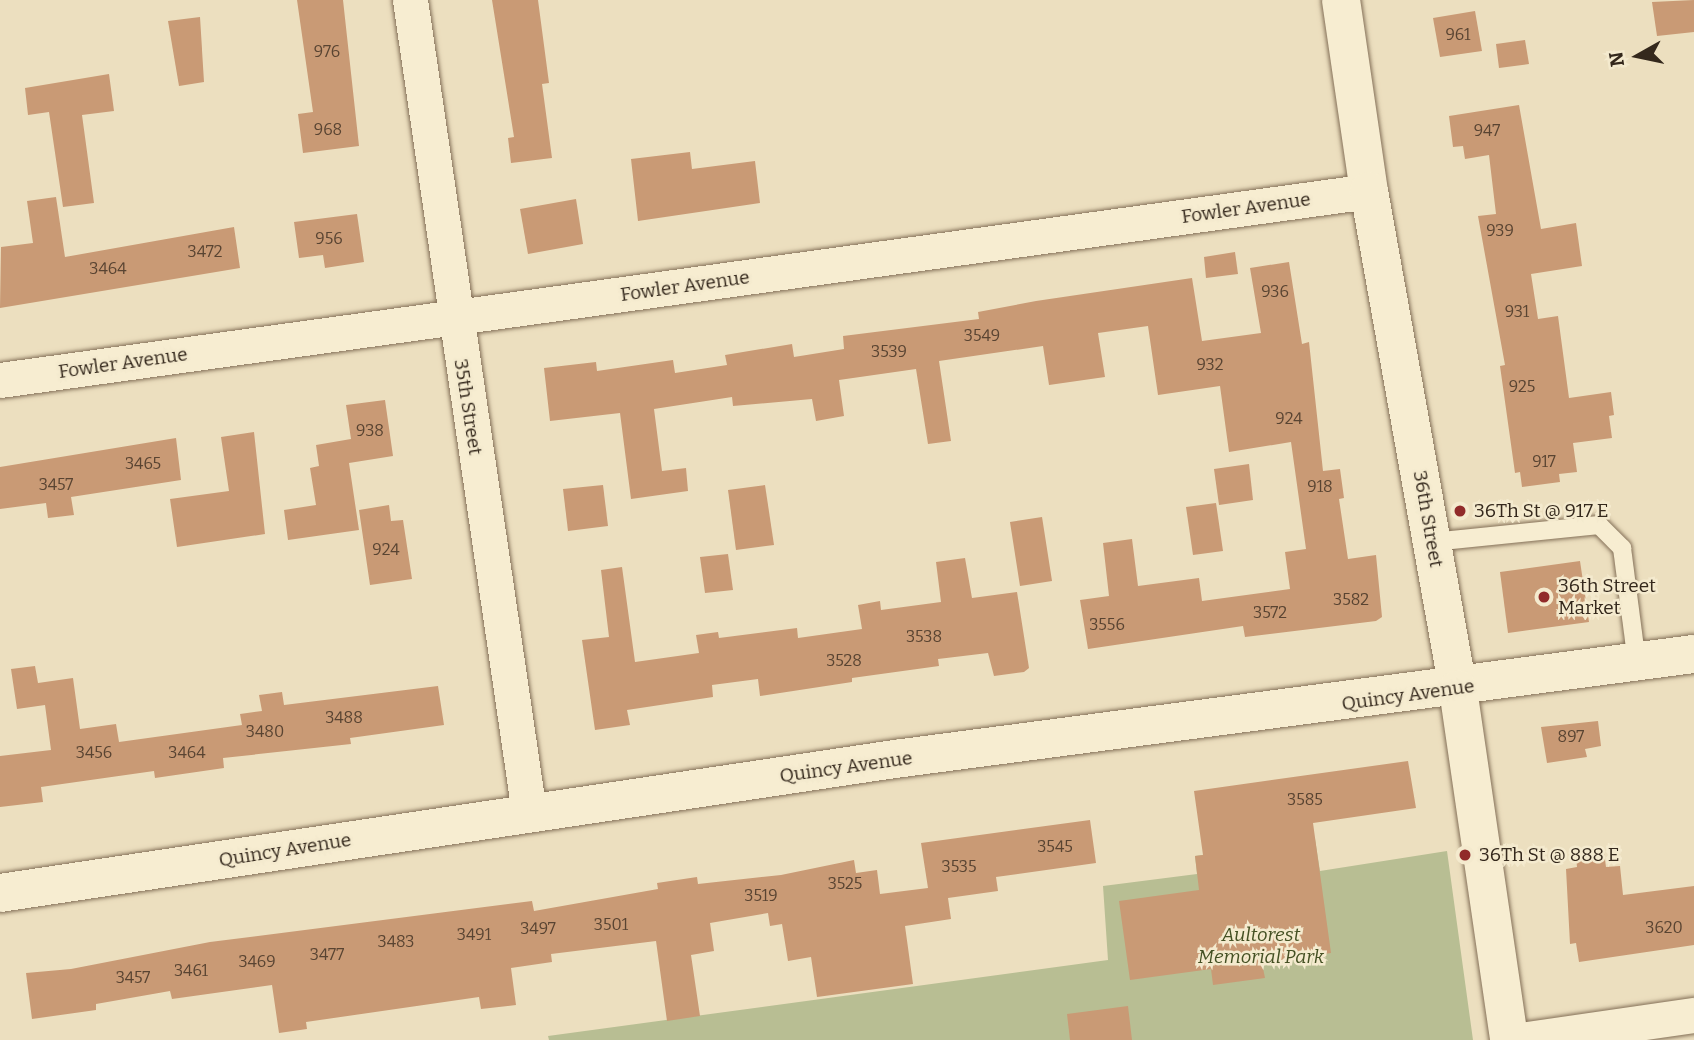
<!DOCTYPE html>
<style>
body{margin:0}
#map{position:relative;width:1694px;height:1040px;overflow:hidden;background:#ecdfbf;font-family:Bitter,serif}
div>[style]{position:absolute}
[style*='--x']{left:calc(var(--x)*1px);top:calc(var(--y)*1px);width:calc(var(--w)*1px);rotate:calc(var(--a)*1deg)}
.cemetery>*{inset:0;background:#b8be93}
.building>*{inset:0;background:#c99a75}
.roads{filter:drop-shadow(0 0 2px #847058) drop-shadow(0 0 2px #847058)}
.service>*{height:18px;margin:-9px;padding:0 9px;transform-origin:9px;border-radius:9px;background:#f7edd1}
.minor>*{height:35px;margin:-17.5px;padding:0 17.5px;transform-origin:17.5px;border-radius:17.5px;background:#f7edd1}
.tertiary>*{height:38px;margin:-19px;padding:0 19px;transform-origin:19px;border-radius:19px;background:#f7edd1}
.secondary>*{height:38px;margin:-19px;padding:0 19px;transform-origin:19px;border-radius:19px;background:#f7edd1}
.dots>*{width:19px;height:19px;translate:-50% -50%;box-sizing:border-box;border:4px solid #f4eace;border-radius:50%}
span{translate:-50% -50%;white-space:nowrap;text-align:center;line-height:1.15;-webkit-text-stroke:5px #f4eace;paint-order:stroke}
.number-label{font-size:16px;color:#594432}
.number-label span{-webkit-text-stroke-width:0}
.street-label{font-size:19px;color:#34281c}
.poi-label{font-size:19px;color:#34281c}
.left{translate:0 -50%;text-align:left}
.park-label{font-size:19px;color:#445023;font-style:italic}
.north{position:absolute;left:1603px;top:21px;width:70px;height:70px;-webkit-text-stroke:5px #f4eace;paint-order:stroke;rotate:261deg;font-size:19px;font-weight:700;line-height:28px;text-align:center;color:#34281c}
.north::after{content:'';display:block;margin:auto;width:24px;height:32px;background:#34281c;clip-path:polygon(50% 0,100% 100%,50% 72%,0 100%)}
</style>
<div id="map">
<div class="cemetery">
<div style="clip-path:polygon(1315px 839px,1320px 871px,1447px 851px,1473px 1040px,549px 1040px,548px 1036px,1108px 960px,1103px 886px,1197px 874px,1195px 856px)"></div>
</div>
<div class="building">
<div style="clip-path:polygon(297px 0,343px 0,359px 146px,303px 153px,298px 114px,313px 112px)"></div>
<div style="clip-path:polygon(492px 0,538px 0,549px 83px,542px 84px,552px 158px,511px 163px,508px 138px,514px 137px)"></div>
<div style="clip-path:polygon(1694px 0,1694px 32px,1657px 36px,1652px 2px)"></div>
<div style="clip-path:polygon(1475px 11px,1482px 51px,1440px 57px,1433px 18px)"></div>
<div style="clip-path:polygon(200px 17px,204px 82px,179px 86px,168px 21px)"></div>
<div style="clip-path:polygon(1525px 40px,1529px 64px,1499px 68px,1496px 44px)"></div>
<div style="clip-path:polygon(109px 74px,114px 111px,82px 115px,94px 203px,63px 207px,49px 112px,28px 115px,25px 88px)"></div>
<div style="clip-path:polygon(1519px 105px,1541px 229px,1576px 223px,1582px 266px,1531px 274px,1538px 319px,1558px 316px,1569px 398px,1611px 392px,1614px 415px,1609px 416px,1612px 438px,1573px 443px,1577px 472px,1559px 474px,1560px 482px,1522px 487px,1520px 472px,1515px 473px,1500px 366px,1505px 365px,1478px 216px,1496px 214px,1489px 155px,1465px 159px,1463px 146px,1453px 147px,1449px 116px)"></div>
<div style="clip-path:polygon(690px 152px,692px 169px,755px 161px,760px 203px,638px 221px,631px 159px)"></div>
<div style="clip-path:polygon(56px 197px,65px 257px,234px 227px,240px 268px,0 308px,1px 247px,33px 243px,27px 201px)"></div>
<div style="clip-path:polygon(576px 199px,583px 244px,528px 254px,520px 209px)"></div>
<div style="clip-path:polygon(357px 214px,364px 262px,325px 268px,323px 255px,299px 258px,294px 222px)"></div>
<div style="clip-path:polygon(1235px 252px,1238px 274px,1206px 278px,1204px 257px)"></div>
<div style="clip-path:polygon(1289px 262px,1302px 344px,1309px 342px,1323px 471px,1340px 469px,1344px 498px,1339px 499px,1348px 559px,1376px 555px,1382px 617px,1376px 621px,1245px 637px,1243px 626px,1088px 649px,1080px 600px,1109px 596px,1103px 543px,1132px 539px,1138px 586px,1199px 578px,1202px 601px,1290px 589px,1285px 552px,1306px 549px,1291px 442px,1229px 452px,1220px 386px,1158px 395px,1148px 326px,1098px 333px,1105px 377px,1049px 385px,1043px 346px,939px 361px,951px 441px,928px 444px,916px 369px,839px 380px,844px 416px,816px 421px,812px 399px,733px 406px,732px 397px,654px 409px,662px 471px,686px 468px,688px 491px,631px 499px,620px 413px,550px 421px,544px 368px,596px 362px,597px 371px,673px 360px,675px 373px,727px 365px,725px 355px,792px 344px,794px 357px,844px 349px,843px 336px,979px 319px,978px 312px,1036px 301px,1192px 278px,1202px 341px,1261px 333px,1250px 268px)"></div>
<div style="clip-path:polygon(385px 400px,393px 456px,349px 463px,359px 530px,288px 540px,284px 510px,316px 505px,310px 468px,319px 466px,316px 445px,351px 439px,346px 405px)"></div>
<div style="clip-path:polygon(254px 432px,265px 534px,177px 547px,170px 499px,229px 491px,221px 437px)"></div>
<div style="clip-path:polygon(176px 438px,181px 480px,71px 497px,74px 515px,48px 518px,46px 503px,0 509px,0 467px)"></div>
<div style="clip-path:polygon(1249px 464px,1253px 500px,1219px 505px,1214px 469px)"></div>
<div style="clip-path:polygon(603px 485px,608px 526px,568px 531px,563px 489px)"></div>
<div style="clip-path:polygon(765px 485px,774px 545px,736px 550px,728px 490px)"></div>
<div style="clip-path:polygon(1216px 503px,1223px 551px,1193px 555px,1186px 507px)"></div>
<div style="clip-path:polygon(389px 505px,391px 521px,403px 520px,412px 579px,370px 585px,359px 510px)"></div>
<div style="clip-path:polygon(1042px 517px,1052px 581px,1020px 586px,1010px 522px)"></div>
<div style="clip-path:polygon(728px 554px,733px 590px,705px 593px,700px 557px)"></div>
<div style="clip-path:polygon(965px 558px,972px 598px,1017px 592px,1029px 668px,1024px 672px,994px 676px,988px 653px,938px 659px,939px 666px,852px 678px,852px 682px,760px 696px,758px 679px,712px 685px,713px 697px,627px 710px,630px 725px,595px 730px,582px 640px,609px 637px,601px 570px,622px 567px,635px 662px,699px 653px,696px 635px,718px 632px,719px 638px,797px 628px,798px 638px,862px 629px,858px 605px,880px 601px,881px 610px,941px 602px,936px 562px)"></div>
<div style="clip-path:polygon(1580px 561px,1589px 622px,1508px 633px,1500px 572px)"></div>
<div style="clip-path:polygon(35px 666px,38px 683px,73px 678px,80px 729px,116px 724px,119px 742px,242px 725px,240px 714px,262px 711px,259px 695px,282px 692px,284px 705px,438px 686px,444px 725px,350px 738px,351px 744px,223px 758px,224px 768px,155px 778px,154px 771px,41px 787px,43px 802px,0 807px,0 756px,51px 750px,45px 705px,17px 709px,11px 669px)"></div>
<div style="clip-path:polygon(1598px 721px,1601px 746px,1585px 749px,1587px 757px,1547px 763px,1541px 727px)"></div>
<div style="clip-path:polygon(1408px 761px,1416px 808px,1313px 823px,1331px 953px,1262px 963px,1265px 978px,1213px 985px,1211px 969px,1130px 980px,1119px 901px,1199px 890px,1195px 856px,1203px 855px,1194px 791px)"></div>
<div style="clip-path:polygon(1090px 820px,1096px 863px,996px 877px,998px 891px,948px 898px,951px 919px,905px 926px,913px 984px,817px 997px,811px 957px,788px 961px,782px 924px,770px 926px,768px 913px,710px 923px,714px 951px,691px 955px,700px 1016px,667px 1021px,656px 941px,551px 954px,552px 962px,511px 968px,516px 1005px,481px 1009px,479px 997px,306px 1022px,307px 1029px,279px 1033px,272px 985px,172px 999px,170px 991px,96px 1004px,96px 1010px,32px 1019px,26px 973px,71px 969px,210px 942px,532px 901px,534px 911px,658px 889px,657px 883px,697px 877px,698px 884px,781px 875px,854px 860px,856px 873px,877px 870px,880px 894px,928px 888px,921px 843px)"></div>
<div style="clip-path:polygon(1604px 853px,1606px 867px,1620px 866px,1623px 895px,1694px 886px,1694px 945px,1579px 962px,1576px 943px,1570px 944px,1566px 869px,1577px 867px,1576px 857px)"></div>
<div style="clip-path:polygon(1128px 1006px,1132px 1040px,1070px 1040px,1067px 1014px)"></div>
</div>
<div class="roads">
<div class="service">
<div style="--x:1432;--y:542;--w:168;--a:-5.8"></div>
<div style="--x:1599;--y:525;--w:33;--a:45"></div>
<div style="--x:1622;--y:548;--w:116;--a:82.6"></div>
</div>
<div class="minor">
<div style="--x:410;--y:0;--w:822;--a:81.67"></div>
<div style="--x:0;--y:380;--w:1382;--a:-7.86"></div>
<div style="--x:1520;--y:1040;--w:176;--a:-8.2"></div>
</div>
<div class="tertiary">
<div style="--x:0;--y:893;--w:905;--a:-8.52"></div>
<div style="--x:895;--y:759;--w:806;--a:-7.49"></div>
</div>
<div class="secondary">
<div style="--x:1341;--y:0;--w:193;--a:81.7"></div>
<div style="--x:1369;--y:191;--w:506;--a:79.87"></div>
<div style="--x:1458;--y:689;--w:355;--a:81.7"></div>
</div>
</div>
<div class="dots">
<div style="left:1460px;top:511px;background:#912b2a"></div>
<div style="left:1544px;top:597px;background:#912b2a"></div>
<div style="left:1465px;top:855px;background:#912b2a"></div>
</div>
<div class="number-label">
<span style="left:1458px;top:35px">961</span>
<span style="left:327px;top:52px">976</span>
<span style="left:328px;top:130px">968</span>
<span style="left:1487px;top:131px">947</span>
<span style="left:1500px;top:231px">939</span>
<span style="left:329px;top:239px">956</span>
<span style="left:205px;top:252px">3472</span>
<span style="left:108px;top:269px">3464</span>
<span style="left:1275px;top:292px">936</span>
<span style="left:1517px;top:312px">931</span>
<span style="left:982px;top:336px">3549</span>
<span style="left:889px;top:352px">3539</span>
<span style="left:1210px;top:365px">932</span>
<span style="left:1522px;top:387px">925</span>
<span style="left:1289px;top:419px">924</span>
<span style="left:370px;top:431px">938</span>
<span style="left:1544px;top:462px">917</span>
<span style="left:143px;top:464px">3465</span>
<span style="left:56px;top:485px">3457</span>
<span style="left:1320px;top:487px">918</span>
<span style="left:386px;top:550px">924</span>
<span style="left:1351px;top:600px">3582</span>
<span style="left:1270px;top:613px">3572</span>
<span style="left:1107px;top:625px">3556</span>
<span style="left:924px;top:637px">3538</span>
<span style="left:844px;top:661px">3528</span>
<span style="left:344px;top:718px">3488</span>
<span style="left:265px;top:732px">3480</span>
<span style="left:1571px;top:737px">897</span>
<span style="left:94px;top:753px">3456</span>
<span style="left:187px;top:753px">3464</span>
<span style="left:1305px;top:800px">3585</span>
<span style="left:1055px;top:847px">3545</span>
<span style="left:959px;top:867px">3535</span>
<span style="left:845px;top:884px">3525</span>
<span style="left:761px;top:896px">3519</span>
<span style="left:611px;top:925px">3501</span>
<span style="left:1664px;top:928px">3620</span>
<span style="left:538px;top:929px">3497</span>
<span style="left:474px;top:935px">3491</span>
<span style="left:396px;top:942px">3483</span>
<span style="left:327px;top:955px">3477</span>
<span style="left:257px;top:962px">3469</span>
<span style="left:191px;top:971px">3461</span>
<span style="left:133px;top:978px">3457</span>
</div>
<div class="street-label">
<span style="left:1246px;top:208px;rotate:-8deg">Fowler Avenue</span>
<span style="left:685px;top:286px;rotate:-8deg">Fowler Avenue</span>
<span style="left:123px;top:363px;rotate:-8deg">Fowler Avenue</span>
<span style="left:468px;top:407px;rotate:81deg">35th Street</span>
<span style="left:1428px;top:519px;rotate:80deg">36th Street</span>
<span style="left:1408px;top:695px;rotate:-8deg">Quincy Avenue</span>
<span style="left:846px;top:767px;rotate:-8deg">Quincy Avenue</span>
<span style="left:285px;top:850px;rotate:-9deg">Quincy Avenue</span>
</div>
<div class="poi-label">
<span class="left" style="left:1474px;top:511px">36Th St @ 917 E</span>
<span class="left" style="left:1558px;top:597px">36th Street<br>Market</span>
<span class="left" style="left:1479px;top:855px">36Th St @ 888 E</span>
</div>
<div class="park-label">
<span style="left:1261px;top:946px">Aultorest<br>Memorial Park</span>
</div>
<div class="north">N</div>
</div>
